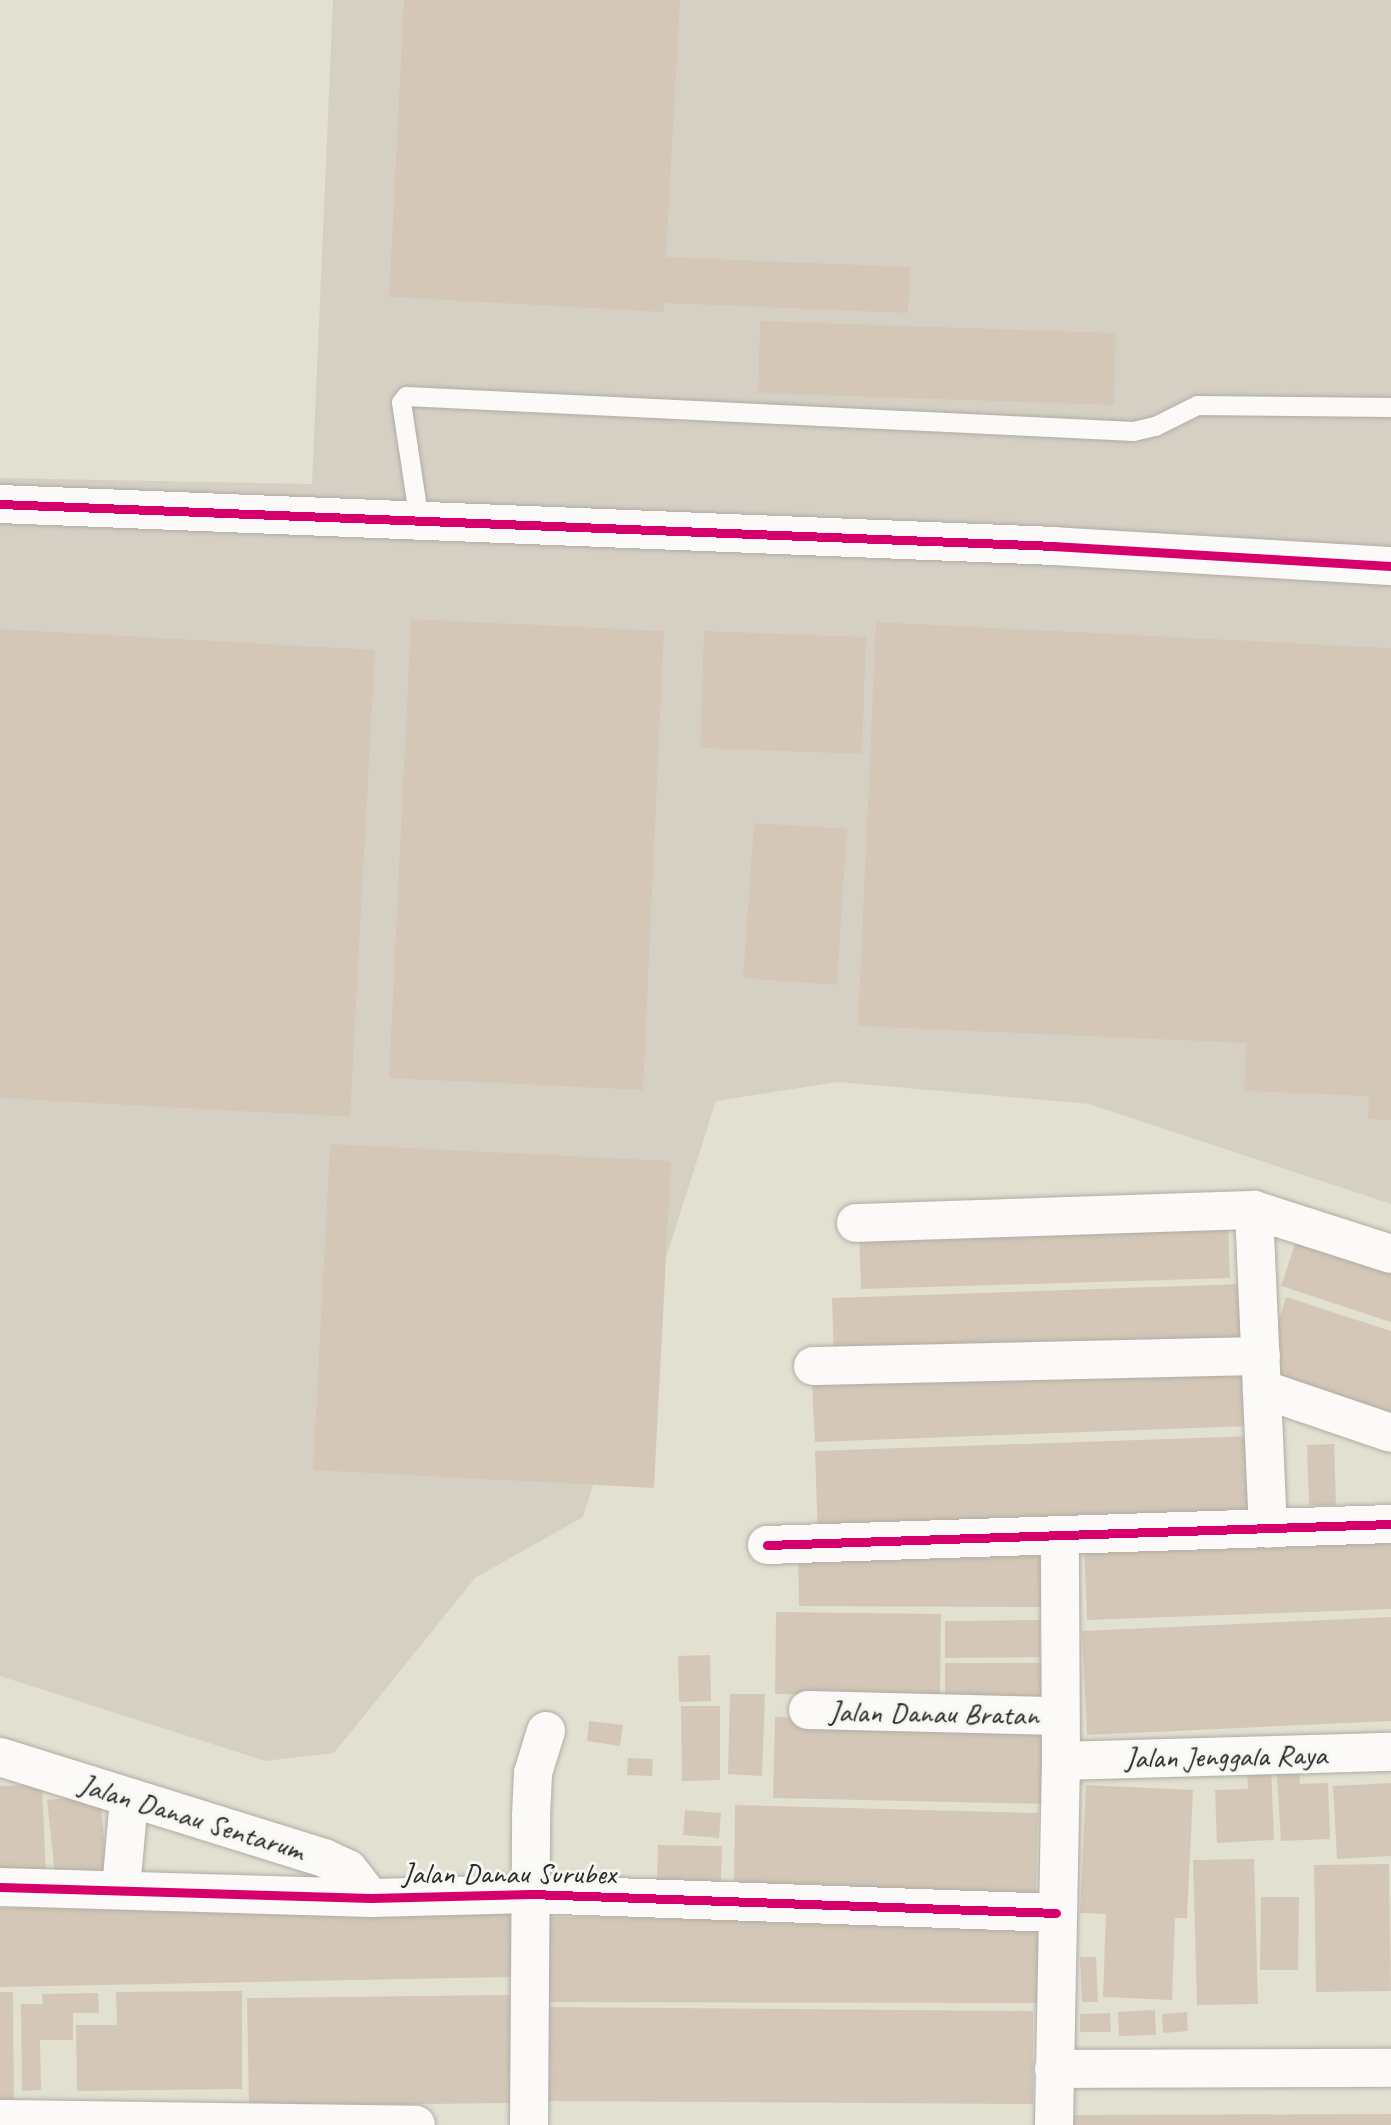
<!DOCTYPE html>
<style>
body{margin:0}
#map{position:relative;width:1391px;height:2125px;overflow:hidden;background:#e2e0d1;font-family:Caveat,sans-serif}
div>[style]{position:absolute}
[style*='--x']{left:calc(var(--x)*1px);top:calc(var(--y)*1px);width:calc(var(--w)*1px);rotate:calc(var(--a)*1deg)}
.industrial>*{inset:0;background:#d6d0c4}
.building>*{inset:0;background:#d5c7b8}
.roads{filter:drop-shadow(0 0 2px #afada4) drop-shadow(0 0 2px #afada4)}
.lane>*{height:19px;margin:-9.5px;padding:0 9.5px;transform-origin:9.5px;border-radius:9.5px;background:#fbfaf8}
.street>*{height:38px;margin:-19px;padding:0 19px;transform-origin:19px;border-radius:19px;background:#fbfaf8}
.cycleway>*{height:9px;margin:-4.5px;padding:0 4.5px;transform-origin:4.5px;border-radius:4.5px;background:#d6006c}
span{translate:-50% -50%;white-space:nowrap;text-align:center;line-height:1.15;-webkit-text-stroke:6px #f6f6f2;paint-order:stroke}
.street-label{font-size:30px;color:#2b2b2b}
</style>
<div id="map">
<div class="industrial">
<div style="clip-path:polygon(333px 0,1391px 0,1391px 1204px,1089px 1104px,838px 1082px,716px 1101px,583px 1517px,475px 1578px,334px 1753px,265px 1761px,0 1676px,0 478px,312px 484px)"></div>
</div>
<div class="building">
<div style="clip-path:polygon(404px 0,680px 0,666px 257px,910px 267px,908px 313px,664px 303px,664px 312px,389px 297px)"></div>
<div style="clip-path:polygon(760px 321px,1116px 333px,1114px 405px,758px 393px)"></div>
<div style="clip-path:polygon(411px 619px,664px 631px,643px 1090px,389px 1078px)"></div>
<div style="clip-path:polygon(876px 622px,1391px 648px,1391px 1120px,1368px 1119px,1369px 1096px,1244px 1091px,1246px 1043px,858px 1026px)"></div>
<div style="clip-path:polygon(0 629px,375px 650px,350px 1117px,0 1098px)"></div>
<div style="clip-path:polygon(704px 631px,866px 637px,862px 754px,700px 748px)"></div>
<div style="clip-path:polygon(754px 823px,847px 829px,837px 985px,743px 978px)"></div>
<div style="clip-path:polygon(330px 1144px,671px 1161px,654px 1488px,313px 1470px)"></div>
<div style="clip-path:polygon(1228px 1222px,1230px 1278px,861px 1289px,859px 1233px)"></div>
<div style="clip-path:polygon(1298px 1235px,1391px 1266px,1391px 1322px,1281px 1286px)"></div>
<div style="clip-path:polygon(1242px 1284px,1244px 1347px,834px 1360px,832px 1298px)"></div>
<div style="clip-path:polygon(1286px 1297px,1391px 1331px,1391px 1413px,1263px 1372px)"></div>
<div style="clip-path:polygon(1249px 1367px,1251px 1426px,815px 1442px,812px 1383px)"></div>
<div style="clip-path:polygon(1254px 1436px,1257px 1523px,818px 1538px,815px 1451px)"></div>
<div style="clip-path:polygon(1334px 1444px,1336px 1505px,1309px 1505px,1307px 1445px)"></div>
<div style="clip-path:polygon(1391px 1535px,1391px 1609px,1087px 1620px,1084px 1546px)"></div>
<div style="clip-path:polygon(798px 1554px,1047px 1555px,1047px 1607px,799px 1606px)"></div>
<div style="clip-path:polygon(776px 1612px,941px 1614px,940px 1695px,775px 1694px)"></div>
<div style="clip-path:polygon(1391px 1617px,1391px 1721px,1087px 1735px,1082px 1631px)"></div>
<div style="clip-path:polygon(1040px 1620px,1040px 1657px,945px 1658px,945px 1621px)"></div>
<div style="clip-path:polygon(710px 1655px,711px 1701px,679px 1702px,678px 1656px)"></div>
<div style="clip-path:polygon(945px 1663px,1042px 1663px,1043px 1696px,945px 1696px)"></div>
<div style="clip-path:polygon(730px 1694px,765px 1694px,762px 1776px,728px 1774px)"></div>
<div style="clip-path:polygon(681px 1706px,720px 1706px,720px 1780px,682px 1781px)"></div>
<div style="clip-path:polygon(775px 1717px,1048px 1723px,1046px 1804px,773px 1798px)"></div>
<div style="clip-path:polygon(589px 1721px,623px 1725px,620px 1746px,587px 1741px)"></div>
<div style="clip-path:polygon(628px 1758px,653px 1759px,652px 1776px,627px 1775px)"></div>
<div style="clip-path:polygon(1276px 1762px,1299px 1762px,1300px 1784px,1328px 1783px,1330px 1839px,1281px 1841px)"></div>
<div style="clip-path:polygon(1271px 1764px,1274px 1840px,1217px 1843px,1215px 1790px,1248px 1789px,1247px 1765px)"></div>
<div style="clip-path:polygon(1391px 1783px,1391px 1856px,1337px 1859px,1333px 1786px)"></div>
<div style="clip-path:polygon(42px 1785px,46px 1875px,0 1877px,0 1786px)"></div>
<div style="clip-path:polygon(1086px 1785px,1193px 1790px,1187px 1918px,1175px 1918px,1172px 2000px,1103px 1997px,1106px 1914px,1080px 1913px)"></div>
<div style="clip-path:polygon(100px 1795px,108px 1880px,56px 1885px,47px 1800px)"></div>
<div style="clip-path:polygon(735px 1805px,1038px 1813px,1036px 1893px,734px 1886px)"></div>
<div style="clip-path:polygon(685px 1810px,721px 1813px,719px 1838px,683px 1835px)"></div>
<div style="clip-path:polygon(658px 1845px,722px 1846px,721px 1881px,657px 1880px)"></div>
<div style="clip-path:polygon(1254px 1859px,1258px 2004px,1197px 2005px,1193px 1860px)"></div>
<div style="clip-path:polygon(1389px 1864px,1391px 1991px,1316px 1992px,1314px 1865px)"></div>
<div style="clip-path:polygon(1261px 1897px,1299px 1897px,1298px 1970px,1260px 1970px)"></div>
<div style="clip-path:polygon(510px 1898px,512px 1977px,0 1987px,0 1908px)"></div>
<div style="clip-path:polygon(542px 1917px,1044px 1918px,1044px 2003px,542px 2002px)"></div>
<div style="clip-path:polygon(1080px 1957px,1096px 1957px,1098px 2002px,1082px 2002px)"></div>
<div style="clip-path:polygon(242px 1991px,242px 2089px,77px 2091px,76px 2025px,117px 2025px,116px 1992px)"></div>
<div style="clip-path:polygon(0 1992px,13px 1992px,14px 2102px,0 2102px)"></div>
<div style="clip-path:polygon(98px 1993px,99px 2013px,73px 2013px,73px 2040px,40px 2040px,41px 2090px,22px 2091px,21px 2004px,43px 2004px,42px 1994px)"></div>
<div style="clip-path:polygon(516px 1995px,517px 2103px,249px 2106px,247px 1998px)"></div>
<div style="clip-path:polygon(543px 2007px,1033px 2011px,1033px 2104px,542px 2101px)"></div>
<div style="clip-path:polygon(1155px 2010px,1156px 2035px,1119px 2036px,1118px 2012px)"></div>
<div style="clip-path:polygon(1187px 2012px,1188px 2031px,1163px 2033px,1162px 2014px)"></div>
<div style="clip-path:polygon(1110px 2013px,1111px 2032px,1080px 2032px,1080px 2014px)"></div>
<div style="clip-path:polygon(1391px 2114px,1391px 2125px,1072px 2125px,1072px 2115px)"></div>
</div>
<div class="roads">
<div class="lane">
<div style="--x:419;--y:521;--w:120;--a:-98.6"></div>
<div style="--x:401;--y:402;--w:8;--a:-50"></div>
<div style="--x:406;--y:396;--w:728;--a:2.76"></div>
<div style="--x:1133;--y:431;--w:23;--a:-13"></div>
<div style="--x:1155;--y:426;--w:47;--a:-26.6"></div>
<div style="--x:1197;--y:405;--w:194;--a:0.6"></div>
</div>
<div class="street">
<div style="--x:0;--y:504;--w:1054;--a:2.28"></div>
<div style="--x:1053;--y:546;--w:339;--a:3.4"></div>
<div style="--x:1254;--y:1210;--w:319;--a:87.5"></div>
<div style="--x:856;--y:1223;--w:398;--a:-1.9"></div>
<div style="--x:1254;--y:1210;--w:144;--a:17.8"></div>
<div style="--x:813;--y:1366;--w:448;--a:-1.3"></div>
<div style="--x:1262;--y:1389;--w:136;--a:18.8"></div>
<div style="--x:767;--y:1545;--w:624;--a:-1.93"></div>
<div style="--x:808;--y:1710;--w:252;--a:1.4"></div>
<div style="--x:0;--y:1757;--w:339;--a:17.3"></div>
<div style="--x:324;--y:1858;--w:26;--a:25"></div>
<div style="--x:348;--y:1869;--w:37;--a:52"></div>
<div style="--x:1061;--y:1761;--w:330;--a:-1.6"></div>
<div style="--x:0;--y:1887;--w:371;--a:1.7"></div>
<div style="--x:371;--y:1898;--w:160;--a:-1.4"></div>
<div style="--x:531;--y:1894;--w:525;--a:2.07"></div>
<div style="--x:121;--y:1889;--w:90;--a:-84.9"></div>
<div style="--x:1054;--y:2069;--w:337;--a:-0.2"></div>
<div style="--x:0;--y:2119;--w:416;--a:0.8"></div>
<div style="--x:529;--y:2125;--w:309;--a:-89.6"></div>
<div style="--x:531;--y:1816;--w:43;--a:-87.3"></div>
<div style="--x:533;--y:1773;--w:44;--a:-72.8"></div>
<div style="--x:1054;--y:2125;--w:364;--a:-88.9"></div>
<div style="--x:1061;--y:1761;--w:225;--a:-90.3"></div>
</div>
</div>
<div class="cycleway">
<div style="--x:0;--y:504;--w:1054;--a:2.28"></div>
<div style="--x:1053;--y:546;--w:339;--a:3.4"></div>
<div style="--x:767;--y:1545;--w:624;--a:-1.93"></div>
<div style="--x:0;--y:1887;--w:371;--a:1.7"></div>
<div style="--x:371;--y:1898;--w:160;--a:-1.4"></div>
<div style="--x:531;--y:1894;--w:525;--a:2.07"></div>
</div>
<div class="street-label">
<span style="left:934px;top:1713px;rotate:1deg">Jalan Danau Bratan</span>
<span style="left:1226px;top:1756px;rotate:-1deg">Jalan Jenggala Raya</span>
<span style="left:192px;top:1817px;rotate:17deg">Jalan Danau Sentarum</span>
<span style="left:509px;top:1873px">Jalan Danau Surubex</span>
</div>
</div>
